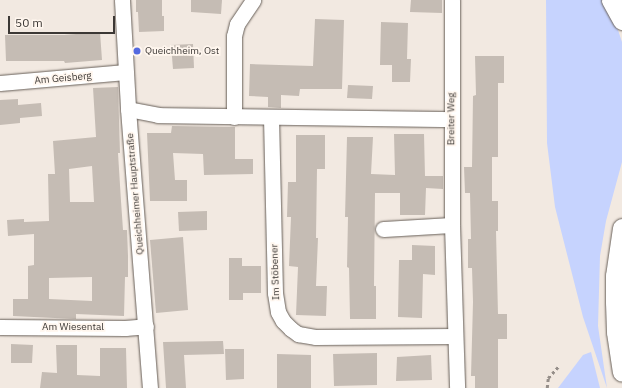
<!DOCTYPE html>
<meta charset="utf-8">
<style>
body{margin:0}
#map{position:relative;width:622px;height:388px;overflow:hidden;background:#f2e9e1;font-family:"IBM Plex Sans",sans-serif}
div>[style]{position:absolute}
[style*='--x']{left:calc(var(--x)*1px);top:calc(var(--y)*1px);width:calc(var(--w)*1px);rotate:calc(var(--a)*1deg)}
.green>*{inset:0;background:#c6d3fe}
.building>*{inset:0;background:#c5bcb4}
.path>*{height:2.5px;margin-top:-1.25px;transform-origin:0;background:repeating-linear-gradient(90deg,#958e89 0 3px,transparent 0 6px)}
.roads{filter:drop-shadow(0 0 1px #675f58) drop-shadow(0 0 1px #675f58)}
.minor>*{height:15px;margin:-7.5px;padding:0 7.5px;transform-origin:7.5px;border-radius:7.5px;background:#fff}
.major>*{height:19px;margin:-9.5px;padding:0 9.5px;transform-origin:9.5px;border-radius:9.5px;background:#fff}
.dots>*{width:11px;height:11px;translate:-50% -50%;box-sizing:border-box;border:2px solid #fff6ee;border-radius:50%}
span{translate:-50% -50%;white-space:nowrap;text-align:center;line-height:1.15;-webkit-text-stroke:3.5px #fff6ee;paint-order:stroke}
.poi-label{font-size:10px;color:#3c3835}
.left{translate:0 -50%;text-align:left}
.street-label{font-size:10px;color:#3c3835}
.scale{position:absolute;left:8px;top:16px;width:107px;height:18px;box-sizing:border-box;border:2px solid #3c3835;border-top:0;padding-left:5px;font-size:12px;line-height:14px;white-space:nowrap;color:#3c3835;-webkit-text-stroke:3px #fff6ee;paint-order:stroke}
</style>
<div id="map">
<div class="green">
<div style="clip-path:polygon(546px 0,602px 0,616px 24px,622px 42px,622px 162px,606px 221px,600px 256px,598px 326px,607px 388px,583px 317px,555px 207px,547px 143px)"></div>
<div style="clip-path:polygon(591px 352px,600px 388px,558px 388px,583px 355px)"></div>
</div>
<div class="building">
<div style="clip-path:polygon(136px 0,162px 0,162px 16px,164px 16px,164px 31px,139px 32px,138px 12px,136px 12px)"></div>
<div style="clip-path:polygon(191px 0,222px 0,221px 14px,191px 12px)"></div>
<div style="clip-path:polygon(411px 0,442px 0,442px 13px,410px 12px)"></div>
<div style="clip-path:polygon(315px 19px,344px 20px,342px 89px,300px 89px,299px 96px,281px 95px,281px 108px,268px 107px,268px 97px,249px 96px,250px 64px,313px 66px)"></div>
<div style="clip-path:polygon(381px 22px,408px 23px,407px 59px,411px 59px,410px 82px,392px 82px,392px 65px,380px 65px)"></div>
<div style="clip-path:polygon(100px 32px,102px 60px,65px 63px,64px 61px,6px 61px,5px 35px,64px 35px)"></div>
<div style="clip-path:polygon(193px 44px,194px 68px,173px 69px,171px 45px)"></div>
<div style="clip-path:polygon(475px 56px,504px 56px,504px 83px,498px 83px,498px 157px,492px 157px,492px 201px,498px 201px,498px 231px,496px 231px,498px 314px,507px 314px,507px 339px,498px 339px,498px 388px,475px 388px,475px 376px,471px 376px,473px 302px,472px 268px,468px 268px,468px 239px,471px 239px,470px 193px,465px 193px,464px 167px,472px 167px,473px 96px,476px 95px)"></div>
<div style="clip-path:polygon(348px 85px,373px 86px,372px 99px,347px 98px)"></div>
<div style="clip-path:polygon(evenodd,118px 87px,120px 153px,118px 153px,121px 201px,123px 230px,127px 230px,128px 256px,128px 277px,125px 277px,124px 316px,76px 314px,76px 319px,13px 316px,13px 299px,28px 299px,28px 266px,34px 265px,34px 234px,8px 236px,7px 220px,24px 219px,24px 222px,49px 221px,48px 174px,55px 174px,53px 141px,96px 137px,93px 88px,118px 87px,92px 166px,94px 202px,70px 202px,69px 169px,92px 166px,118px 87px,92px 277px,92px 301px,49px 299px,49px 278px,92px 277px)"></div>
<div style="clip-path:polygon(18px 99px,18px 105px,41px 103px,42px 116px,20px 118px,20px 123px,0 125px,0 100px)"></div>
<div style="clip-path:polygon(172px 126px,235px 127px,235px 159px,253px 159px,253px 174px,204px 175px,203px 154px,173px 153px,175px 180px,187px 180px,187px 201px,150px 201px,147px 133px,171px 133px)"></div>
<div style="clip-path:polygon(394px 134px,424px 134px,425px 176px,443px 176px,443px 189px,426px 188px,425px 215px,400px 215px,400px 193px,375px 193px,374px 286px,376px 286px,376px 319px,350px 319px,349px 268px,347px 267px,348px 217px,345px 217px,347px 137px,373px 137px,371px 174px,395px 175px)"></div>
<div style="clip-path:polygon(296px 135px,325px 135px,325px 169px,317px 169px,316px 238px,318px 238px,316px 286px,327px 286px,326px 316px,296px 315px,298px 267px,289px 266px,291px 217px,287px 217px,288px 182px,296px 182px)"></div>
<div style="clip-path:polygon(207px 211px,207px 230px,179px 231px,178px 212px)"></div>
<div style="clip-path:polygon(183px 237px,188px 310px,156px 313px,150px 240px)"></div>
<div style="clip-path:polygon(412px 245px,435px 246px,435px 275px,423px 274px,422px 318px,398px 317px,399px 260px,412px 260px)"></div>
<div style="clip-path:polygon(229px 258px,242px 258px,242px 266px,261px 266px,261px 293px,243px 293px,243px 300px,229px 300px)"></div>
<div style="clip-path:polygon(223px 341px,224px 354px,184px 355px,186px 388px,166px 388px,163px 342px)"></div>
<div style="clip-path:polygon(11px 344px,33px 345px,32px 363px,11px 363px)"></div>
<div style="clip-path:polygon(56px 345px,77px 345px,77px 375px,100px 376px,100px 348px,126px 348px,127px 388px,40px 388px,42px 372px,57px 373px)"></div>
<div style="clip-path:polygon(225px 349px,244px 349px,244px 379px,226px 380px)"></div>
<div style="clip-path:polygon(377px 353px,377px 385px,334px 386px,333px 354px)"></div>
<div style="clip-path:polygon(277px 354px,311px 355px,311px 388px,277px 388px)"></div>
<div style="clip-path:polygon(431px 355px,432px 380px,396px 381px,397px 357px)"></div>
</div>
<div class="path">
<div style="--x:547;--y:388;--w:10;--a:-84"></div>
<div style="--x:548;--y:378;--w:15;--a:-48"></div>
</div>
<div class="roads">
<div class="minor">
<div style="--x:122;--y:0;--w:109;--a:86.8"></div>
<div style="--x:128;--y:109;--w:280;--a:85.5"></div>
<div style="--x:452;--y:0;--w:225;--a:90"></div>
<div style="--x:452;--y:225;--w:163;--a:88.2"></div>
<div style="--x:0;--y:83;--w:126;--a:-5"></div>
<div style="--x:128;--y:109;--w:31;--a:11"></div>
<div style="--x:158;--y:115;--w:293;--a:0.8"></div>
<div style="--x:234;--y:117;--w:81;--a:-90"></div>
<div style="--x:234;--y:36;--w:12;--a:-76"></div>
<div style="--x:237;--y:24;--w:29;--a:-56"></div>
<div style="--x:271;--y:117;--w:176;--a:88.7"></div>
<div style="--x:275;--y:293;--w:19;--a:81"></div>
<div style="--x:278;--y:312;--w:10;--a:61"></div>
<div style="--x:283;--y:321;--w:11;--a:45"></div>
<div style="--x:291;--y:329;--w:9;--a:36"></div>
<div style="--x:298;--y:334;--w:17;--a:10"></div>
<div style="--x:315;--y:337;--w:140;--a:-0.4"></div>
<div style="--x:383;--y:229;--w:69;--a:-3.3"></div>
<div style="--x:0;--y:327;--w:125;--a:0.5"></div>
<div style="--x:125;--y:328;--w:21;--a:-5"></div>
</div>
<div class="major">
<div style="--x:611;--y:0;--w:23;--a:61"></div>
<div style="--x:622;--y:228;--w:49;--a:98.3"></div>
<div style="--x:615;--y:276;--w:26;--a:90"></div>
<div style="--x:615;--y:302;--w:30;--a:88"></div>
<div style="--x:616;--y:332;--w:40;--a:81.5"></div>
</div>
</div>
<div class="dots">
<div style="left:137px;top:51px;background:#546ae0"></div>
</div>
<div class="poi-label">
<span class="left" style="left:145px;top:51px">Queichheim, Ost</span>
</div>
<div class="street-label">
<span style="left:63px;top:78px;rotate:-5deg">Am Geisberg</span>
<span style="left:451px;top:119px;rotate:-90deg">Breiter Weg</span>
<span style="left:135px;top:194px;rotate:-95deg">Queichheimer Hauptstraße</span>
<span style="left:275px;top:272px;rotate:-92deg">Im Stöbener</span>
<span style="left:73px;top:327px">Am Wiesental</span>
</div>
<div class="scale">50 m</div>
</div>
